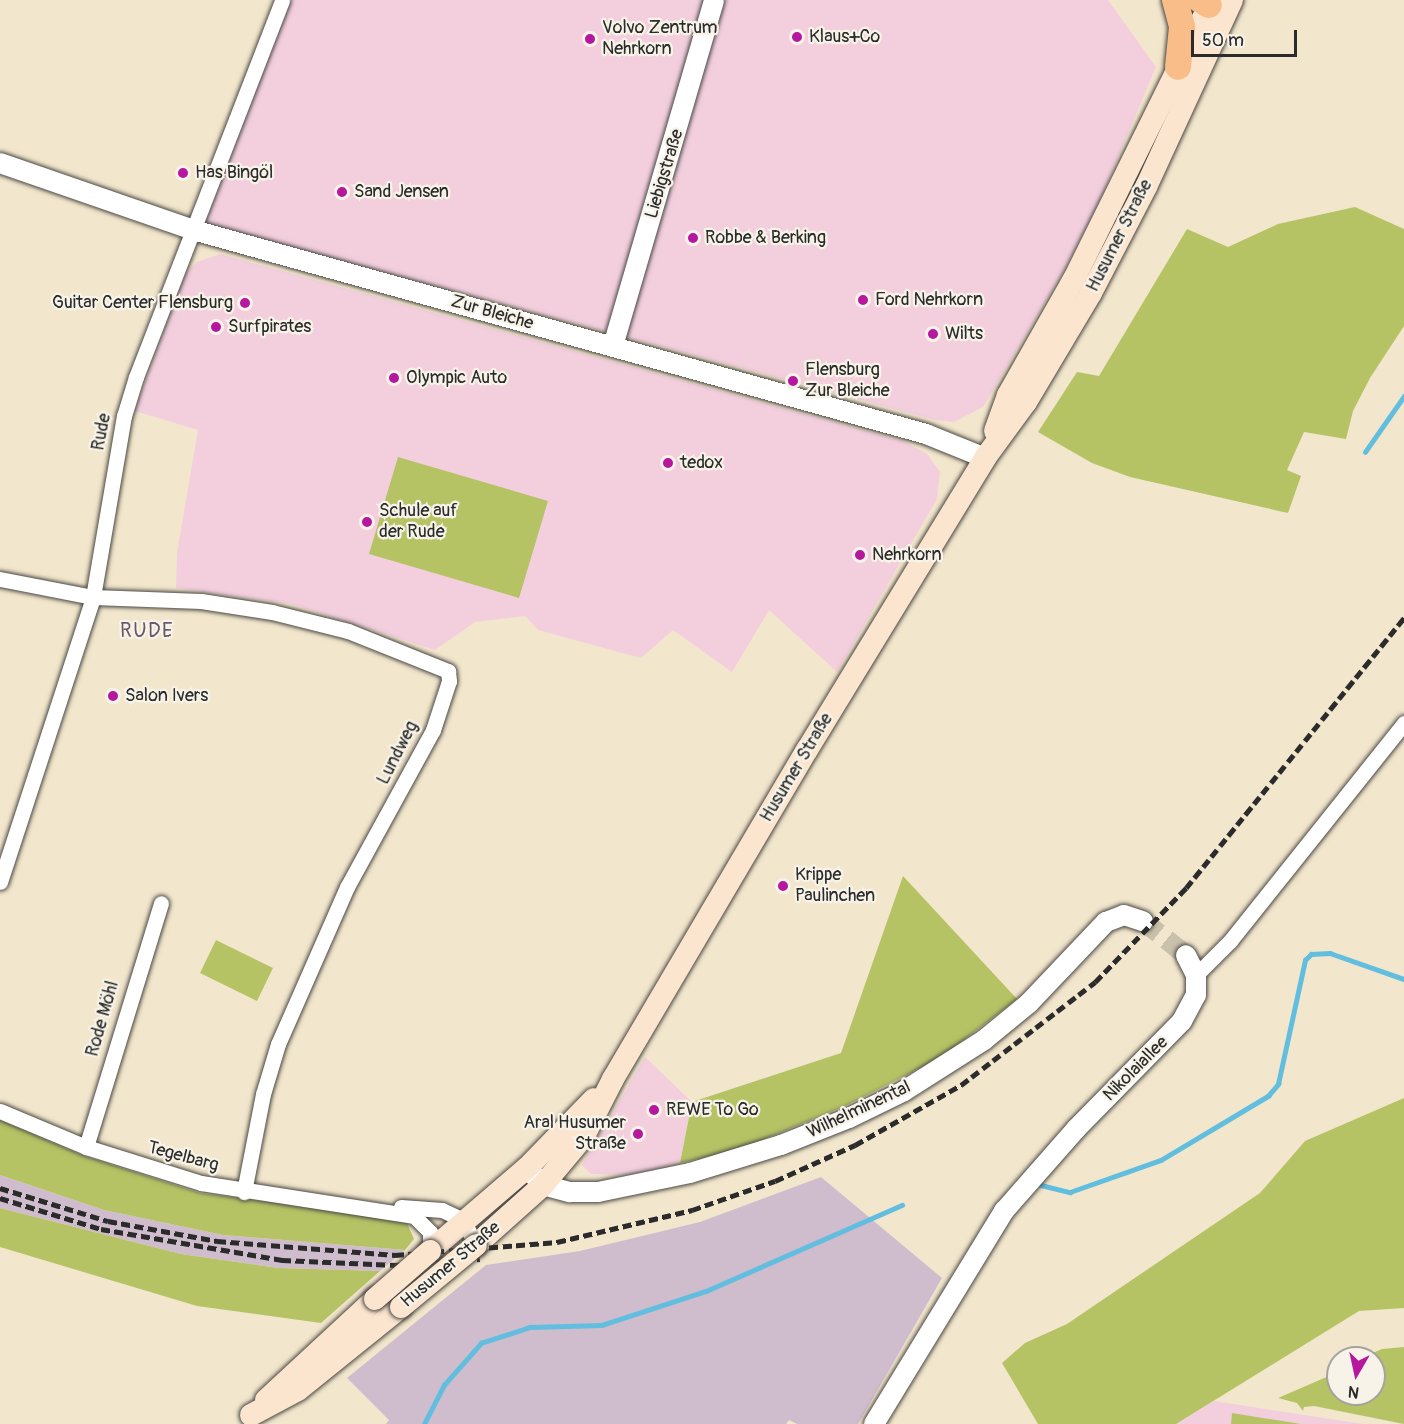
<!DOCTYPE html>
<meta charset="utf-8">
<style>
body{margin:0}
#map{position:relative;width:1404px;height:1424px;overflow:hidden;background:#f2e6cc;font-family:Pangolin,sans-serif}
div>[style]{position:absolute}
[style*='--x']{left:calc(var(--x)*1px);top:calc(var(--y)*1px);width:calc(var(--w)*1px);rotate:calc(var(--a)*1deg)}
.built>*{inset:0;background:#f3cfde}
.industrial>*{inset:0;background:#cfbdce}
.green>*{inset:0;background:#b5c365}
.stream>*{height:4.5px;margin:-2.25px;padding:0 2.25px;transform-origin:2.25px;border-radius:2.25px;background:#61bedf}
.tertiary-tunnel>*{height:20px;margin-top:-10px;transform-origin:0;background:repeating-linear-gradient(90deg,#cac1ac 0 20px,transparent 0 30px)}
.roads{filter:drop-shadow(0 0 2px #494743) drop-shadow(0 0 2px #494743)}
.minor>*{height:15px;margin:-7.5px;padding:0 7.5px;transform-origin:7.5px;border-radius:7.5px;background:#fff}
.tertiary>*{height:20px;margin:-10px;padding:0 10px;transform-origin:10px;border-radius:10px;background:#fff}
.secondary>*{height:22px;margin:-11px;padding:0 11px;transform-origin:11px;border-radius:11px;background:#fce5cf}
.trunk>*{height:26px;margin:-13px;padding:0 13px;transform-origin:13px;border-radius:13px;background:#f8bd88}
.rail>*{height:4.5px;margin-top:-2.25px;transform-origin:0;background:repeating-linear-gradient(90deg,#2b2b2b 0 9px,transparent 0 13.5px)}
.bridges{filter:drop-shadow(0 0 2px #494743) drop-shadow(0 0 2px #494743)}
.secondary-bridge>*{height:22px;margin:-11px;padding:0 11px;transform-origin:11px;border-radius:11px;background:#fce5cf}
.dots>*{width:16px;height:16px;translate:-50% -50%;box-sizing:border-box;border:3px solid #f7f3e8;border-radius:50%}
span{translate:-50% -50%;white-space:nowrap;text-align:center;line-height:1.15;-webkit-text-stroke:4.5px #f7f3e8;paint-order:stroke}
.poi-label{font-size:18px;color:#2b2b2b}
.left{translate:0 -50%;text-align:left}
.right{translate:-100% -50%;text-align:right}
.street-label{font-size:18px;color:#2b2b2b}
.neighbourhood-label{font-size:20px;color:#695769;letter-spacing:1.5px}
.north{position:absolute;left:1326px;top:1346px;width:60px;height:60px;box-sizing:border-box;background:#f7f3e8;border:2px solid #a5a39c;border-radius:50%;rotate:189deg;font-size:16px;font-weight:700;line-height:24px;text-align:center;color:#2b2b2b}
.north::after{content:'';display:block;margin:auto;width:21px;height:27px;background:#b5179e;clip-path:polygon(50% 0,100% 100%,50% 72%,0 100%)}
.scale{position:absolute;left:1191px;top:30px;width:106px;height:27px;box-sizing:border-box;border:3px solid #2b2b2b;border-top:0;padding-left:8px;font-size:18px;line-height:21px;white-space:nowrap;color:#2b2b2b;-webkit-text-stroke:4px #f7f3e8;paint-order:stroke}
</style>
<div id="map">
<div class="built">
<div style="clip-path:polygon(275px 0,1108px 0,1156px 67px,1095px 212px,1064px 270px,983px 407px,954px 422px,935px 420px,191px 220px)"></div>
<div style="clip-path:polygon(220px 254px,903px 441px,927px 454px,940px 472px,937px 499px,837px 672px,769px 610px,732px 672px,673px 630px,641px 658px,538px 630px,525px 616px,475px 622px,435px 650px,291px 604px,176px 588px,177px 553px,198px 430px,135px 411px,184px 275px,197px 262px)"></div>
<div style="clip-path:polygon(645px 1057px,692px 1102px,680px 1163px,633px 1175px,591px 1174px,582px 1165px)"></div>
<div style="clip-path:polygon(1214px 1401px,1363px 1424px,1176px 1424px)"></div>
</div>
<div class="industrial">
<div style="clip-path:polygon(0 1175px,104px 1210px,223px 1235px,405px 1250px,380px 1271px,278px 1268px,181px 1254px,0 1208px)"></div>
<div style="clip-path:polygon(821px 1177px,942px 1278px,858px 1424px,797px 1424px,789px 1420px,786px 1424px,386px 1424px,389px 1420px,347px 1378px,486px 1265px,580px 1251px,700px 1222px)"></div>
</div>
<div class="green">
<div style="clip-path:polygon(1355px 207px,1404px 229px,1404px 326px,1370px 378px,1353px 411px,1346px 439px,1304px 432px,1287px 470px,1301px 476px,1288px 513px,1130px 477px,1092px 463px,1038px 432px,1077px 372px,1099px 376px,1187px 229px,1228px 247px,1278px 224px)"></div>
<div style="clip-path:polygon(398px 457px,548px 501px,519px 598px,369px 554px)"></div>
<div style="clip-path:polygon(903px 876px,1017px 999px,940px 1058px,845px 1106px,737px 1150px,680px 1163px,692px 1102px,841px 1053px)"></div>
<div style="clip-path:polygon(216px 940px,273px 968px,257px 1001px,200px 973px)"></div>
<div style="clip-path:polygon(1404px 1098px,1404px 1308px,1359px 1311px,1176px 1424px,1038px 1424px,1002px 1363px,1025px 1343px,1067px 1324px,1260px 1193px,1305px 1141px)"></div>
<div style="clip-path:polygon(0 1120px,84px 1156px,200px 1193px,395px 1218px,407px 1223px,414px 1239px,405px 1250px,223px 1235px,104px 1210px,0 1175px)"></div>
<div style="clip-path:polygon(0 1208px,181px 1254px,278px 1268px,380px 1271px,321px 1323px,197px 1306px,0 1247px)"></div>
<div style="clip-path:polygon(1404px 1347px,1404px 1424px,1314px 1406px,1304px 1407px,1303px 1411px,1297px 1403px,1278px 1398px,1338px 1372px,1338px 1394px,1374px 1394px,1374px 1358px,1361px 1358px,1382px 1349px)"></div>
<div style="clip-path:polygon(1232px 1413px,1301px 1424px,1231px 1424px)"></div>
</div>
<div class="stream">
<div style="--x:1365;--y:452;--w:68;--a:-55.1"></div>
<div style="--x:1041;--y:1185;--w:30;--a:14"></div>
<div style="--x:1070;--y:1192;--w:96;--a:-19.4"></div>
<div style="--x:1161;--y:1160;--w:125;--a:-30.9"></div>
<div style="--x:1268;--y:1096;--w:16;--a:-50"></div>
<div style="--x:1278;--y:1084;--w:127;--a:-77.7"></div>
<div style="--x:1305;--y:960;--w:8;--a:-45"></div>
<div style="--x:1311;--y:954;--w:19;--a:-3"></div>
<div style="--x:1330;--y:953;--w:78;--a:19.4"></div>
<div style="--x:424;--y:1424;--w:44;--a:-62.9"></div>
<div style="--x:444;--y:1385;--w:56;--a:-48.6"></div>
<div style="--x:481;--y:1343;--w:52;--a:-18.1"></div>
<div style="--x:530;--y:1327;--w:72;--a:-1.6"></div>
<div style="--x:602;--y:1325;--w:109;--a:-18.1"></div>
<div style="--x:706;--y:1291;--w:214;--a:-23.7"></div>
</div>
<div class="tertiary-tunnel">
<div style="--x:1143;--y:921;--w:55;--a:38.3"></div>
</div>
<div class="roads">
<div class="minor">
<div style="--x:0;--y:579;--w:95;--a:11"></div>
<div style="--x:93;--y:597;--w:108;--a:2.1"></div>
<div style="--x:201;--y:601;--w:72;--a:8.8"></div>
<div style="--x:272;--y:612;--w:78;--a:14"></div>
<div style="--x:348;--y:631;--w:108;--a:21.8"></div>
<div style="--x:448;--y:671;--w:10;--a:84"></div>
<div style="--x:449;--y:681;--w:52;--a:108.1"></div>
<div style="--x:433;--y:730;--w:179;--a:118.7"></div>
<div style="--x:347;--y:887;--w:171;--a:113.7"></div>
<div style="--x:278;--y:1044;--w:52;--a:106.7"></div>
<div style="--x:263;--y:1094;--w:100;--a:101"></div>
<div style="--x:0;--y:882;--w:300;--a:-71.9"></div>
<div style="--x:93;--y:597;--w:184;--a:-80.3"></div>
<div style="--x:124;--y:416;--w:41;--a:-72.9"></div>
<div style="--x:136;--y:377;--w:404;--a:-68.8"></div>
<div style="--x:1196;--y:975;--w:48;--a:-45"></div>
<div style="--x:1230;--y:941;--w:279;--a:-51.4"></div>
<div style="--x:0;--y:1111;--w:93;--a:22.7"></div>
<div style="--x:86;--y:1147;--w:121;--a:17.4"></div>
<div style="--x:201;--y:1183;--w:216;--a:8.8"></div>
<div style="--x:414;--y:1216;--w:23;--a:45"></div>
<div style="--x:430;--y:1232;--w:19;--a:90"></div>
<div style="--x:86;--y:1147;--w:255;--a:-72.9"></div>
<div style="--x:401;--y:1207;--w:41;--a:4.2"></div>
<div style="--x:442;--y:1210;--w:23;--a:25"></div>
<div style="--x:463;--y:1220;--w:28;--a:63"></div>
</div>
<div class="tertiary">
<div style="--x:0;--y:163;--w:204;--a:19.1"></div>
<div style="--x:193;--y:230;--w:761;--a:15.55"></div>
<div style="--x:926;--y:434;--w:64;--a:22.1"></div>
<div style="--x:613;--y:346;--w:360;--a:-73.7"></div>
<div style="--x:527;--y:1168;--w:23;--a:47"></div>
<div style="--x:543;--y:1185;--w:28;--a:15"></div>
<div style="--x:570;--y:1192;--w:28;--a:0"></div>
<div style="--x:598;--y:1192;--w:94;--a:-11.7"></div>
<div style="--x:690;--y:1173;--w:95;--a:-17.1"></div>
<div style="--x:781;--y:1145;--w:73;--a:-21.7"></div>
<div style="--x:849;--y:1118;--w:61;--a:-26.1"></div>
<div style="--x:904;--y:1091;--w:95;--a:-32.5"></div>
<div style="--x:984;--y:1040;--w:58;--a:-39.4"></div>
<div style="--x:1029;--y:1003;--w:112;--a:-46.5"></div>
<div style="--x:1106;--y:922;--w:19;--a:-21"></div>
<div style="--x:1124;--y:915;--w:20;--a:18"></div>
<div style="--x:874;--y:1424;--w:250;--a:-58.6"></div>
<div style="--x:1004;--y:1211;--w:109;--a:-48.7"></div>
<div style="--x:1076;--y:1129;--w:151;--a:-45.5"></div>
<div style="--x:1182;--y:1021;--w:30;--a:-62"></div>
<div style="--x:1196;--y:995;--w:20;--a:-90"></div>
<div style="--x:1196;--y:975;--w:22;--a:-117"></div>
</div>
<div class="secondary">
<div style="--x:995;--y:431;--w:38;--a:-70"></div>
<div style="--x:1008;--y:395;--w:133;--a:-60.4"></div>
<div style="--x:1074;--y:279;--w:311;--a:-63.7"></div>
<div style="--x:476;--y:1245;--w:90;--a:-41.8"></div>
<div style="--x:543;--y:1185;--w:64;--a:-50.1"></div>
<div style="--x:584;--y:1136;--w:64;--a:-63"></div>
<div style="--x:613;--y:1079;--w:382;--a:-59.5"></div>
<div style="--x:807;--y:750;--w:342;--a:-58.6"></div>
<div style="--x:985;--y:458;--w:69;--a:-53.8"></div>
<div style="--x:1026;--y:402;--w:127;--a:-59.2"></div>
<div style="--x:1091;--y:293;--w:119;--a:-62.6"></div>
<div style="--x:1146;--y:187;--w:206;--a:-65.3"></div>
<div style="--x:430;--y:1251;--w:128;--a:-40.6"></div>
<div style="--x:527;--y:1168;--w:96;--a:-45.8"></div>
<div style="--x:266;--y:1400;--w:149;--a:-42.8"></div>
<div style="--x:251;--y:1415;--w:53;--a:-28"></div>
<div style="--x:298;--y:1390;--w:132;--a:-38.9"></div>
</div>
<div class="trunk">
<div style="--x:1175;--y:0;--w:28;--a:75"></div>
<div style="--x:1182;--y:27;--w:40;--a:95.7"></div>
<div style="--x:1200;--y:0;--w:10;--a:29"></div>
</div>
</div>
<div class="rail">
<div style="--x:0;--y:1188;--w:113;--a:17"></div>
<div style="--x:108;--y:1221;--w:111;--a:10.4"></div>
<div style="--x:217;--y:1241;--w:179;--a:4.5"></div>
<div style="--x:395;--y:1255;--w:163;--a:-4.6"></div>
<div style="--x:557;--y:1242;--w:139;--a:-13.3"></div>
<div style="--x:692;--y:1210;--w:88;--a:-19.3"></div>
<div style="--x:775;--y:1181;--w:88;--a:-24.2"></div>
<div style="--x:855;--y:1145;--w:122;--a:-29.5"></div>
<div style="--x:961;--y:1085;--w:169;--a:-37.5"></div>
<div style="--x:1095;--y:982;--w:131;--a:-45.9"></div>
<div style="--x:1186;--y:888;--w:347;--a:-51.1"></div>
<div style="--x:0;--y:1198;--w:106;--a:17.1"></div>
<div style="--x:101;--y:1229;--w:184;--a:9.7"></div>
<div style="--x:282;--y:1260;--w:114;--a:2.5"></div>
<div style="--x:396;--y:1265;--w:84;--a:-4.1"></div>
</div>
<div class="bridges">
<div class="secondary-bridge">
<div style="--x:375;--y:1299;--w:73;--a:-41.1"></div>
<div style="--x:401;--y:1307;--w:97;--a:-39.6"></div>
</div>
</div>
<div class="dots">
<div style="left:797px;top:37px;background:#b5179e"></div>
<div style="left:590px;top:39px;background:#b5179e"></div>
<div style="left:183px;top:173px;background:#b5179e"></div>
<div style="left:342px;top:192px;background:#b5179e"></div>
<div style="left:693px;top:238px;background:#b5179e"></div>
<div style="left:863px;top:300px;background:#b5179e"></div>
<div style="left:245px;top:303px;background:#b5179e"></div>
<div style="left:216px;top:327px;background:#b5179e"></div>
<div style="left:933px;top:334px;background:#b5179e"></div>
<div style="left:394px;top:378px;background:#b5179e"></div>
<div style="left:793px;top:381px;background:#b5179e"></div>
<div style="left:668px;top:463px;background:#b5179e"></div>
<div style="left:367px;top:522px;background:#b5179e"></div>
<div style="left:860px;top:555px;background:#b5179e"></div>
<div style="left:113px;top:696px;background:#b5179e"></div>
<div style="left:783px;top:886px;background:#b5179e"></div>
<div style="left:654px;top:1110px;background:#b5179e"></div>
<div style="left:638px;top:1134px;background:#b5179e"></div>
</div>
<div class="poi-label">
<span class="left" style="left:602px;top:39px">Volvo Zentrum<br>Nehrkorn</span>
<span class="left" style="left:809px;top:37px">Klaus+Co</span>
<span class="left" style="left:195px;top:173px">Has Bingöl</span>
<span class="left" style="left:354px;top:192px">Sand Jensen</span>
<span class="left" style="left:705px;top:238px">Robbe &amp; Berking</span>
<span class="left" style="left:875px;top:300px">Ford Nehrkorn</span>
<span class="right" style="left:233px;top:303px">Guitar Center Flensburg</span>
<span class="left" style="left:228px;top:327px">Surfpirates</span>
<span class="left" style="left:945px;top:334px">Wilts</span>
<span class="left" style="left:805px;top:381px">Flensburg<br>Zur Bleiche</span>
<span class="left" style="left:406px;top:378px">Olympic Auto</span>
<span class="left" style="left:680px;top:463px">tedox</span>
<span class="left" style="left:379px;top:522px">Schule auf<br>der Rude</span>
<span class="left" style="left:872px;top:555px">Nehrkorn</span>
<span class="left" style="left:125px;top:696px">Salon Ivers</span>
<span class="left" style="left:795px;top:886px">Krippe<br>Paulinchen</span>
<span class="left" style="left:666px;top:1110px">REWE To Go</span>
<span class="right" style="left:626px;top:1134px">Aral Husumer<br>Straße</span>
</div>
<div class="street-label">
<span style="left:665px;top:174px;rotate:-73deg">Liebigstraße</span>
<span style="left:1120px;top:236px;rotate:-63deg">Husumer Straße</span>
<span style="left:492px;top:313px;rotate:16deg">Zur Bleiche</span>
<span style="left:102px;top:432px;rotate:-79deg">Rude</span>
<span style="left:398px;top:753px;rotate:-63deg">Lundweg</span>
<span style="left:797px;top:768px;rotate:-59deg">Husumer Straße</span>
<span style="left:103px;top:1019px;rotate:-74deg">Rode Möhl</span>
<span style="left:1136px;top:1069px;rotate:-45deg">Nikolaiallee</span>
<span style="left:859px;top:1110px;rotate:-25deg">Wilhelminental</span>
<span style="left:183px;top:1157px;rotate:15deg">Tegelbarg</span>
<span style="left:451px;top:1265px;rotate:-40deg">Husumer Straße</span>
</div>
<div class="neighbourhood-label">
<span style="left:147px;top:630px">RUDE</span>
</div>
<div class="north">N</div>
<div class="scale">50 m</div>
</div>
